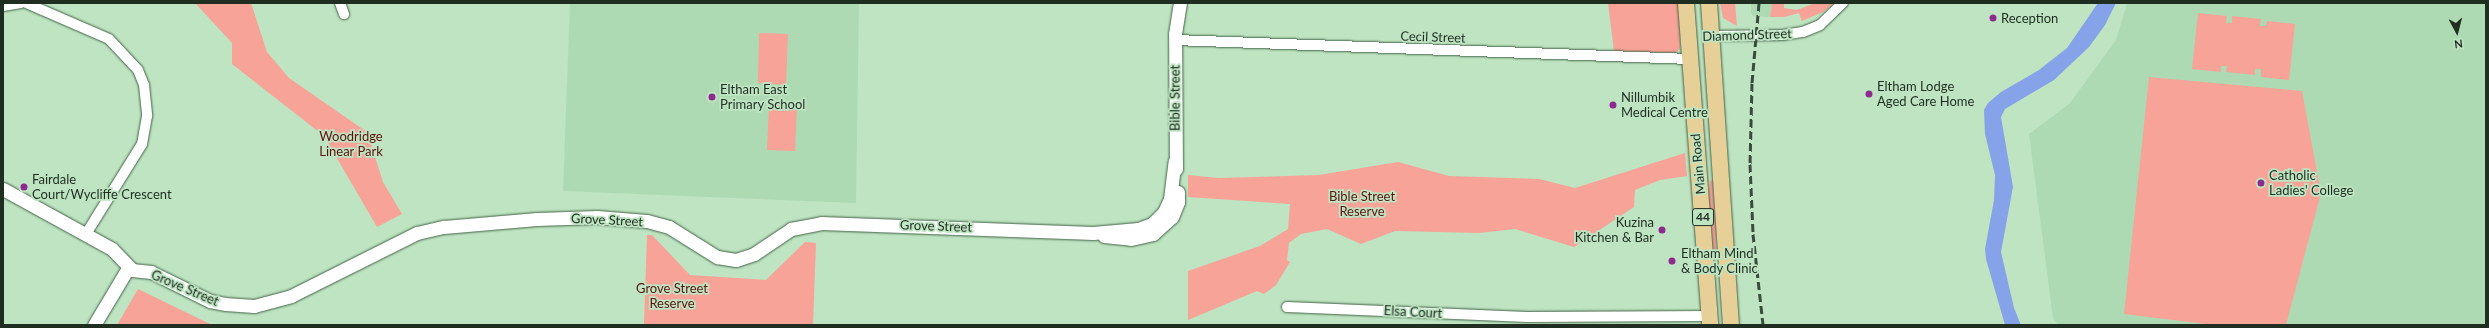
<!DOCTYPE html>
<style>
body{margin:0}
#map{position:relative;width:2489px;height:328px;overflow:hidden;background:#bee4c2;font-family:Lato,sans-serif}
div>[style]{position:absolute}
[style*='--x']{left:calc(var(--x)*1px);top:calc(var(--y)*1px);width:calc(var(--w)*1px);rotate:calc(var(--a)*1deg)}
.built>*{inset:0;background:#aedab3}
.green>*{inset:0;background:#f7a398}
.water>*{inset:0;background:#86a2e8}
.roads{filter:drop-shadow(0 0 1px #426346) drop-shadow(0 0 1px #426346)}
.minor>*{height:10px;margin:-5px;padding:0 5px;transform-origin:5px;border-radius:5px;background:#fff}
.tertiary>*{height:13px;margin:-6.5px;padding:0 6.5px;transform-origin:6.5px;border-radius:6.5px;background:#fff}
.primary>*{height:16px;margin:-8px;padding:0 8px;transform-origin:8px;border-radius:8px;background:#e6d098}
.rail>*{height:3px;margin-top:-1.5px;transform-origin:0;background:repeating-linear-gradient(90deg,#394c3c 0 8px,transparent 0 12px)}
.dots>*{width:11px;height:11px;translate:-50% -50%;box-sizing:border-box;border:2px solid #bee4c2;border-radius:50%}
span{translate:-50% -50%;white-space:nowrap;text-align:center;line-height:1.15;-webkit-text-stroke:3.5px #bee4c2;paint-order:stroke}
.shield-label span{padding:1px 3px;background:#bee4c2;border:1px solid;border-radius:3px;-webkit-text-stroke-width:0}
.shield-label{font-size:12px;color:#1f2e21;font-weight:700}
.poi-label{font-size:13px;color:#1f2e21}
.left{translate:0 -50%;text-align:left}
.right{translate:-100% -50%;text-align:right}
.street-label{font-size:13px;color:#1f2e21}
.park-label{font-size:13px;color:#5f110e}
.frame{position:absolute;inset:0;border:4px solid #1f2e21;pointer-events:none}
.north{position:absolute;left:2437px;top:12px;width:40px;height:40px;-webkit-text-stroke:3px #bee4c2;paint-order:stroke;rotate:173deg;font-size:11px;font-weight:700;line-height:16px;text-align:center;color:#1f2e21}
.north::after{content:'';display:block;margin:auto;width:14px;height:18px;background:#1f2e21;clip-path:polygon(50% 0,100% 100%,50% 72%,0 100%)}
</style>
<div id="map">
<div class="built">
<div style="clip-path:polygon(570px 3px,859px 3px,856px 203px,563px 191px)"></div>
<div style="clip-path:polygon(1751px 3px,1772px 3px,1770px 17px,1753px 16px,1751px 13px)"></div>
<div style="clip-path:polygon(2127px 3px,2486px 3px,2486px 325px,2058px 325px,2053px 318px,2029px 134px,2070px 103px,2116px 40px)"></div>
</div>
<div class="green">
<div style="clip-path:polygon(195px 3px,251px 3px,267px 52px,289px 78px,367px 132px,383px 182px,402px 214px,377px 227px,324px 136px,232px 64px,232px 43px)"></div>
<div style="clip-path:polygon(1608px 3px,1679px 3px,1680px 48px,1677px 52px,1670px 53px,1614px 51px)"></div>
<div style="clip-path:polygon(1720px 3px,1735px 3px,1737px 26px,1723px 18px)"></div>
<div style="clip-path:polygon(1772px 3px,1784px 3px,1784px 8px,1797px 10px,1815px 3px,1834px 3px,1823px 12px,1802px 21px,1799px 13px,1784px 17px,1770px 17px)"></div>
<div style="clip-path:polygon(2198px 13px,2227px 16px,2226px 23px,2232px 23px,2232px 16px,2261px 19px,2260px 26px,2266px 26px,2267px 21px,2295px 24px,2289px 80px,2261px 77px,2261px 69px,2255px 69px,2255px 75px,2226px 72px,2227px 66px,2221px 66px,2221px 72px,2192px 69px)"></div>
<div style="clip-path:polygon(759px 33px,788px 34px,786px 85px,758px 83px)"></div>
<div style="clip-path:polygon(2149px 77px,2302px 91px,2321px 193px,2286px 325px,2214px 325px,2124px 314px)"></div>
<div style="clip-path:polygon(769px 104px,797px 105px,795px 151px,767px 150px)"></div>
<div style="clip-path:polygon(1685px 153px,1687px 176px,1660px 180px,1635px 190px,1634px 207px,1574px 247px,1515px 229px,1479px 233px,1395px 231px,1361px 244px,1327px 229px,1301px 234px,1289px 243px,1287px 260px,1290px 262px,1276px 285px,1264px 294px,1257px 291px,1188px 320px,1188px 271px,1260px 246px,1288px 229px,1290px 204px,1188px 197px,1188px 175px,1218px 178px,1319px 175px,1398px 162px,1449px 176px,1539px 179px,1575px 188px)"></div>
<div style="clip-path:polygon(1714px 180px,1716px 225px,1716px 259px,1713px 259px,1708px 197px,1710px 181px)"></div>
<div style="clip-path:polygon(647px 235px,652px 235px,690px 275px,766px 280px,805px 242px,816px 243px,813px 325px,644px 325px)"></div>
<div style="clip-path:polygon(138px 289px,212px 325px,117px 325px)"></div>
</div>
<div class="water">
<div style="clip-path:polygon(2098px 3px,2116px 3px,2105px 25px,2089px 47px,2054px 80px,2005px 109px,2001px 117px,2013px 187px,2001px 252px,2014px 308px,2021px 325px,2005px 325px,1986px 259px,1985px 249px,1994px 200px,1995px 175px,1985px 134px,1984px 110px,1988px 103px,2001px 92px,2039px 70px,2067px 48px)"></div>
</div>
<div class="roads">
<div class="minor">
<div style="--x:26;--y:3;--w:90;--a:23.4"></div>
<div style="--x:109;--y:39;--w:42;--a:46.9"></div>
<div style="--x:138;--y:70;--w:16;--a:68"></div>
<div style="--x:144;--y:85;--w:31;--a:84"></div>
<div style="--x:147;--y:116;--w:28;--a:100"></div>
<div style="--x:142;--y:144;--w:106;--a:121.9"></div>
<div style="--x:340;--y:3;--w:12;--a:70"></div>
<div style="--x:3;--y:6;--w:18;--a:-9"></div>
<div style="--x:1711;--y:36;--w:72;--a:-0.8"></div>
<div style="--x:1783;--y:35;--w:20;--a:-9"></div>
<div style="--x:1803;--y:32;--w:18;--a:-22"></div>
<div style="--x:1820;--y:25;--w:32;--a:-44"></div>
<div style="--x:1175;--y:40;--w:515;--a:2.11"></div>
<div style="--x:1287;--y:307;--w:240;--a:2.4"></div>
<div style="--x:1527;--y:317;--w:183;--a:-0.3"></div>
</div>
<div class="tertiary">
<div style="--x:1176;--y:169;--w:135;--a:-90.4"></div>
<div style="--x:1175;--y:34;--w:31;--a:-81"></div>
<div style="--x:3;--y:189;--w:124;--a:28.8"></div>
<div style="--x:112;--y:249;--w:29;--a:46"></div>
<div style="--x:132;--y:270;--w:19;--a:6"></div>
<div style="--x:151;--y:272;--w:66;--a:26.2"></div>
<div style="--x:210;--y:301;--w:15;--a:11"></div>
<div style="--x:225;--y:304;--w:29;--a:4"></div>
<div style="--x:254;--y:306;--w:38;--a:-15"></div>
<div style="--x:291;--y:296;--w:141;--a:-26.6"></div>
<div style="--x:417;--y:233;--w:28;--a:-13"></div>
<div style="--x:444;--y:227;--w:93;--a:-4.9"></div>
<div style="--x:537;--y:219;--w:60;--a:-1.9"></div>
<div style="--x:597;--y:217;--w:50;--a:4.6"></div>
<div style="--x:647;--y:221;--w:23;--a:15"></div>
<div style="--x:669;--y:227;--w:57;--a:32"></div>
<div style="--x:717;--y:257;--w:19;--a:9"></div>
<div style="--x:736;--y:260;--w:19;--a:-18"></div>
<div style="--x:754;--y:254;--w:45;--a:-34"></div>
<div style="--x:791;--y:229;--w:31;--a:-11"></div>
<div style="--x:821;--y:223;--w:272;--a:2.1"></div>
<div style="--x:1093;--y:233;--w:45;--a:-5.1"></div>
<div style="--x:1138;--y:229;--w:15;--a:-20"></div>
<div style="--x:1152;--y:224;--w:17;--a:-45"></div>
<div style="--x:1164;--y:212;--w:14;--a:-65"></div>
<div style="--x:1170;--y:199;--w:38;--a:-83"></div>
<div style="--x:1104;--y:236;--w:27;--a:6"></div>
<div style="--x:1131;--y:239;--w:23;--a:-13"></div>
<div style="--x:1153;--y:234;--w:25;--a:-42"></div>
<div style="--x:1172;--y:217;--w:16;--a:-68"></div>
<div style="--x:1178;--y:202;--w:10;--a:-90"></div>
<div style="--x:94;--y:325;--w:66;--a:-59.2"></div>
</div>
<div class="primary">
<div style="--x:1686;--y:3;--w:323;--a:85.7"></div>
<div style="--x:1709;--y:3;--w:323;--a:86.1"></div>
</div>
</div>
<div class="rail">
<div style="--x:1759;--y:3;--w:80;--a:95"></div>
<div style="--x:1752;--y:83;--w:81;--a:91.4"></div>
<div style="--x:1750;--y:164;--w:70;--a:87.5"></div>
<div style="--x:1753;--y:234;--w:92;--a:83.7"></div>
</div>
<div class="dots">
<div style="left:1993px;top:18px;background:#8e298f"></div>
<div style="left:1869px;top:94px;background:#8e298f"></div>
<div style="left:712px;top:97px;background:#8e298f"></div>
<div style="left:1613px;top:105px;background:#8e298f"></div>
<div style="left:2261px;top:183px;background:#8e298f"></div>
<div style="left:24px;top:187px;background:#8e298f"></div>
<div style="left:1662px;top:230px;background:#8e298f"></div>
<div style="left:1672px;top:261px;background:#8e298f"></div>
</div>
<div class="shield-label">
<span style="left:1703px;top:217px">44</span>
</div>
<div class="poi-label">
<span class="left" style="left:2001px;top:18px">Reception</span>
<span class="left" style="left:1877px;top:94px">Eltham Lodge<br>Aged Care Home</span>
<span class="left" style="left:720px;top:97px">Eltham East<br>Primary School</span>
<span class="left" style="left:1621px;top:105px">Nillumbik<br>Medical Centre</span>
<span class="left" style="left:2269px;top:183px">Catholic<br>Ladies' College</span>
<span class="left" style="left:32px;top:187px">Fairdale<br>Court/Wycliffe Crescent</span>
<span class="right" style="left:1654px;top:230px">Kuzina<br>Kitchen &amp; Bar</span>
<span class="left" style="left:1681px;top:261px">Eltham Mind<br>&amp; Body Clinic</span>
</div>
<div class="street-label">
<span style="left:1747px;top:35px;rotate:-2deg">Diamond Street</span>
<span style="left:1433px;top:37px;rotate:2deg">Cecil Street</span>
<span style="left:1175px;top:98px;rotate:-90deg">Bible Street</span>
<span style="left:1698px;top:164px;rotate:-95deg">Main Road</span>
<span style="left:607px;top:220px;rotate:3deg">Grove Street</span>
<span style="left:936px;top:226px;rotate:2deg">Grove Street</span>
<span style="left:185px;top:288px;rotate:23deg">Grove Street</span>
<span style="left:1413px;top:312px;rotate:3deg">Elsa Court</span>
</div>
<div class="park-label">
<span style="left:351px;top:144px">Woodridge<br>Linear Park</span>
<span style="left:1362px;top:204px">Bible Street<br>Reserve</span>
<span style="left:672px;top:296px">Grove Street<br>Reserve</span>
</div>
<div class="frame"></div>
<div class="north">N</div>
</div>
